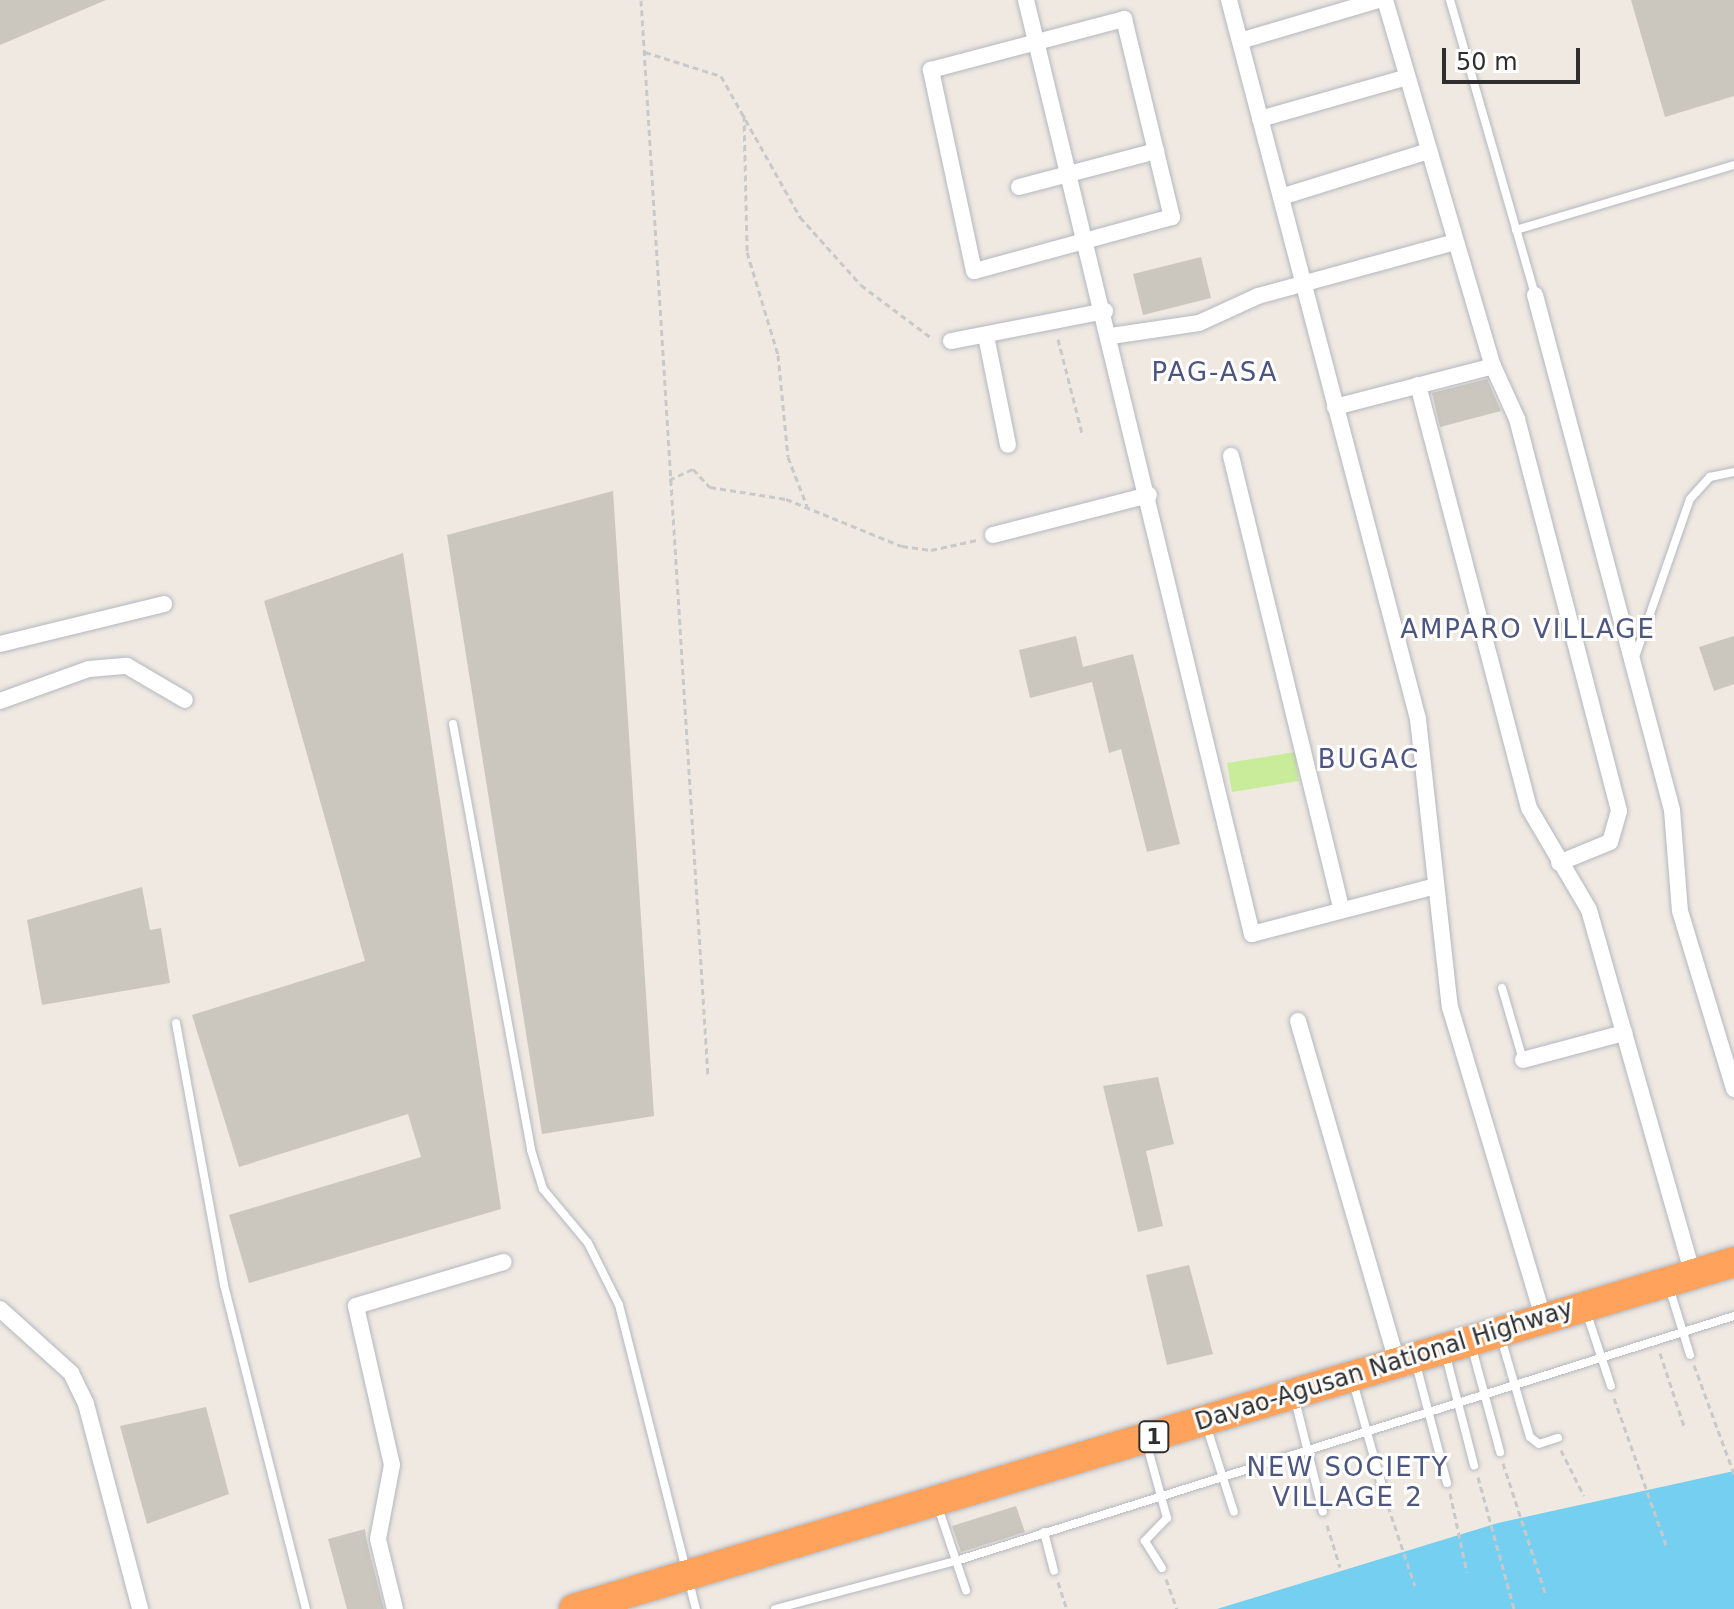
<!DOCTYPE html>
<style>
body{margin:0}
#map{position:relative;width:1734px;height:1609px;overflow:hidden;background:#efe9e1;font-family:"DejaVu Sans",sans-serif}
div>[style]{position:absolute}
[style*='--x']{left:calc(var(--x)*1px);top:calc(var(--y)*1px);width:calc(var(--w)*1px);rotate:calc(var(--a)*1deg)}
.pitch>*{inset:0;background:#c9ec9a}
.water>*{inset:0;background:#75cff0}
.building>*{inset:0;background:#cbc7bf}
.path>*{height:3px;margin-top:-1.5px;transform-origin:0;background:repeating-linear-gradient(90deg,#c9c9c9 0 6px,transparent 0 10px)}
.roads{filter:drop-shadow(0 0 2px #b4b7c1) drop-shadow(0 0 2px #b4b7c1)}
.lane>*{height:8px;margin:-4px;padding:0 4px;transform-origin:4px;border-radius:4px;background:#fff}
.street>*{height:16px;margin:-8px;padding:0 8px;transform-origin:8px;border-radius:8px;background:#fff}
.highway>*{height:30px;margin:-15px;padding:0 15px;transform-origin:15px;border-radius:15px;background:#ffa35c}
span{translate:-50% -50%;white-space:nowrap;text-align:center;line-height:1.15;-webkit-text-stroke:6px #fff;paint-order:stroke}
.shield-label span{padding:2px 6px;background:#fff;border:2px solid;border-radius:6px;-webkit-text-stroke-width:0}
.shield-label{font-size:22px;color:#2e2e2e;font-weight:700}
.street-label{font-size:24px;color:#2e2e2e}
.neighbourhood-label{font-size:26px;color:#4d5680;letter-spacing:2px}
.scale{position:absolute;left:1442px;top:48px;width:138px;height:36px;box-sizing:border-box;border:4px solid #2e2e2e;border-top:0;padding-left:10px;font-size:24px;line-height:28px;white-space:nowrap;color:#2e2e2e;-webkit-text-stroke:6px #fff;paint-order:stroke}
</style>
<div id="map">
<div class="pitch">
<div style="clip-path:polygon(1295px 752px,1299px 781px,1232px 792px,1227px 763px)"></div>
</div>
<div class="water">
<div style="clip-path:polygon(1734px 1471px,1734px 1609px,1217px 1609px,1498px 1523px)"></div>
</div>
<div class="building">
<div style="clip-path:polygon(0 0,106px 0,0 45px)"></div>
<div style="clip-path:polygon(1631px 0,1734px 0,1734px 96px,1665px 117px)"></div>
<div style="clip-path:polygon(1201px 257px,1211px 298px,1143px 315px,1133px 274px)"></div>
<div style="clip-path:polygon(1487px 379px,1501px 411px,1440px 427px,1432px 393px)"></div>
<div style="clip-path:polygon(613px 491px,654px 1116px,542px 1134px,447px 535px)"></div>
<div style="clip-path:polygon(403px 553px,501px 1209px,249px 1283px,229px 1215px,421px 1157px,408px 1114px,239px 1167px,192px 1015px,365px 961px,264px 601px)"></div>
<div style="clip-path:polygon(1076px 636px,1083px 667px,1133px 654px,1180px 844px,1147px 852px,1121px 749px,1109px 753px,1092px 682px,1030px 698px,1019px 650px)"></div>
<div style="clip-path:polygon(1734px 636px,1734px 684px,1714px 691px,1699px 647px)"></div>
<div style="clip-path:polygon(142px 887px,150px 930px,161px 928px,170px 983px,42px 1005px,27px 920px)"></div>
<div style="clip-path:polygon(1158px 1077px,1174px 1144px,1146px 1151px,1163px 1226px,1138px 1232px,1103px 1086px)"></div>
<div style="clip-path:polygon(1189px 1265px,1213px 1354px,1167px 1365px,1146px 1275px)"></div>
<div style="clip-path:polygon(206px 1407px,229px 1494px,147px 1524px,120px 1426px)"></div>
<div style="clip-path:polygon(1016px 1506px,1025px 1532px,961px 1552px,952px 1526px)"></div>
<div style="clip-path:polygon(365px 1529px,367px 1542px,384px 1609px,347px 1609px,328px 1539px)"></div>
</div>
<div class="path">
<div style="--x:641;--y:0;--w:1079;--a:86.44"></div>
<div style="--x:645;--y:52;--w:80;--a:17.5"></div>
<div style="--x:721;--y:76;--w:162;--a:60.7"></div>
<div style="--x:800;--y:217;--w:91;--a:48.1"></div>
<div style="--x:861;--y:285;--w:90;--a:36.9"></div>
<div style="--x:744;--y:115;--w:137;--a:88.7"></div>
<div style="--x:747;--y:252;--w:108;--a:73.2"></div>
<div style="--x:778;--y:355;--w:102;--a:84.4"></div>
<div style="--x:788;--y:457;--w:53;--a:68.8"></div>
<div style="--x:1058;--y:339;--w:97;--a:75.7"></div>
<div style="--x:669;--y:480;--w:26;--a:-25"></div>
<div style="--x:693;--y:469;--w:25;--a:47"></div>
<div style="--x:710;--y:487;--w:77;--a:9"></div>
<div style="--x:786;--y:499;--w:125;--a:22.1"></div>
<div style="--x:902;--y:546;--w:29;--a:8"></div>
<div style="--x:931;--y:550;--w:47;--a:-12.3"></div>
<div style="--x:1660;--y:1353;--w:80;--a:71.8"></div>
<div style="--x:1694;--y:1365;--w:116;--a:69.8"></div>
<div style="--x:1614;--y:1398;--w:156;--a:70.5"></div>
<div style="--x:1561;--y:1450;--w:51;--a:63.4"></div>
<div style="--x:1503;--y:1463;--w:136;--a:72"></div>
<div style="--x:1478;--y:1477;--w:137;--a:74.7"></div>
<div style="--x:1450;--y:1493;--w:81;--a:77.9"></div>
<div style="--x:1388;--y:1506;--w:84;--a:71.4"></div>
<div style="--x:1327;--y:1525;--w:44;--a:72.8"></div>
<div style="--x:1166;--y:1579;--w:32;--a:70"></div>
<div style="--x:1058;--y:1582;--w:28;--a:72"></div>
</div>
<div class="roads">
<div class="lane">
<div style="--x:1450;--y:0;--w:307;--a:73.9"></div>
<div style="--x:1516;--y:230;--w:227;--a:-16.6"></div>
<div style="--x:1635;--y:657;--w:167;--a:-70.8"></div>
<div style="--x:1690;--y:499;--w:30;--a:-48"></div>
<div style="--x:1710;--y:477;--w:25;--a:-12"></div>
<div style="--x:453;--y:724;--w:433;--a:79.6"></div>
<div style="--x:531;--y:1150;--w:41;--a:72.9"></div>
<div style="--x:543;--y:1189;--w:70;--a:50.2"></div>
<div style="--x:588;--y:1243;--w:69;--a:63.4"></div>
<div style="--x:619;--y:1305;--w:314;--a:75.8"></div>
<div style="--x:1502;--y:988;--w:75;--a:73.7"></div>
<div style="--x:176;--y:1023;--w:266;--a:79.6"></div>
<div style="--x:224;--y:1285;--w:334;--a:75.8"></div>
<div style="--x:1669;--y:1287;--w:71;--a:72.8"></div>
<div style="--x:1586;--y:1311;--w:79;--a:71.6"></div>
<div style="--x:1501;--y:1338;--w:103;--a:73.7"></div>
<div style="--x:1530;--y:1437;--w:11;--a:38"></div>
<div style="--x:1539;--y:1444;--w:20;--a:-18"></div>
<div style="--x:1472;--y:1348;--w:108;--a:74.9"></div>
<div style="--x:1446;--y:1356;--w:113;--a:75.6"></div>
<div style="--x:1416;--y:1364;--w:123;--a:75.4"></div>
<div style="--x:1353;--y:1382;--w:115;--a:74.4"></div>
<div style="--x:1295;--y:1400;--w:115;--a:76"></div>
<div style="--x:1206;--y:1425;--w:91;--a:72.2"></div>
<div style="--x:1147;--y:1445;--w:76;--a:74.7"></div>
<div style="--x:1167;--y:1518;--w:32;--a:134"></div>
<div style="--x:1145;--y:1541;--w:32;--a:58"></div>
<div style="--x:938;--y:1507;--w:88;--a:71.4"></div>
<div style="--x:1044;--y:1532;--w:40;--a:75.6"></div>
<div style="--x:775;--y:1609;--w:187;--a:-14.9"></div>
<div style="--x:956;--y:1561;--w:816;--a:-17.48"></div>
</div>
<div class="street">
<div style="--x:1026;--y:0;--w:961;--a:76.4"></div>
<div style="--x:1252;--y:934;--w:186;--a:-14.6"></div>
<div style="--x:1229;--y:0;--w:743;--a:75.27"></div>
<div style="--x:1418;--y:719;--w:290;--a:83.7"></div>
<div style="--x:1450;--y:1007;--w:324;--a:73.3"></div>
<div style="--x:1385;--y:0;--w:382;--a:73.6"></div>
<div style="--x:1493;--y:366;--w:58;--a:65.6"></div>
<div style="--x:1517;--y:419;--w:405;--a:75.4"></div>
<div style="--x:1619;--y:811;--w:32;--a:106"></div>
<div style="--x:1610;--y:842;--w:55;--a:157.6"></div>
<div style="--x:1124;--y:19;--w:204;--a:76.4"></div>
<div style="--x:1172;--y:217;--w:205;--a:164.7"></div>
<div style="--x:974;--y:271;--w:206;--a:-102.1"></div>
<div style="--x:931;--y:70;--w:200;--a:-14.8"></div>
<div style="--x:1240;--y:41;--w:144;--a:-16.5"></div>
<div style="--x:1260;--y:119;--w:153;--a:-15.9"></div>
<div style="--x:1019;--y:187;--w:142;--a:-14.7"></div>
<div style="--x:1281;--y:197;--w:155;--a:-17.3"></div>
<div style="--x:1535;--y:295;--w:533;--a:75.1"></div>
<div style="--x:1672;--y:810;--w:101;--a:85.5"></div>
<div style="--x:1680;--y:911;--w:186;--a:73.1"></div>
<div style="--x:986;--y:336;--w:111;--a:78.6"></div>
<div style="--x:1111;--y:336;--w:89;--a:-8.4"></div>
<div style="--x:1199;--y:323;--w:65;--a:-24.6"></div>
<div style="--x:1258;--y:296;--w:204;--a:-15.3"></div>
<div style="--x:951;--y:341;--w:157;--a:-11"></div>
<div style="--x:1418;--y:385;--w:437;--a:75.3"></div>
<div style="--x:1529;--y:808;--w:118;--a:59.5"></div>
<div style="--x:1589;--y:910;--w:379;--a:74.1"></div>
<div style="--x:1335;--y:407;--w:163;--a:-14.5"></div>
<div style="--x:1231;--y:456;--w:464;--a:76.3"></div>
<div style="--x:993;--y:535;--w:161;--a:-14.4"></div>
<div style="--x:0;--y:644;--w:169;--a:-13.7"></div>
<div style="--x:0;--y:701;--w:95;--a:-19.8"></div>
<div style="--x:89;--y:669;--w:38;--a:-5"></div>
<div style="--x:127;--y:666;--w:67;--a:30.4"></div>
<div style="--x:1298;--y:1021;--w:355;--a:73.8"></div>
<div style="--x:1523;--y:1060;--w:105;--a:-15"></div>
<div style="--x:0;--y:1309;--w:96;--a:42"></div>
<div style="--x:71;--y:1373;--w:34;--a:64"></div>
<div style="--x:86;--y:1404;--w:212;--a:75.2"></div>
<div style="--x:395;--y:1609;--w:72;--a:-103.7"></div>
<div style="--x:378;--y:1539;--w:75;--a:-79.3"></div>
<div style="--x:392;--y:1465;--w:163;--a:-102.8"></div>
<div style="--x:356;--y:1306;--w:154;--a:-16.6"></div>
</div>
<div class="highway">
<div style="--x:574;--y:1609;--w:1211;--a:-16.65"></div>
</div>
</div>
<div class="shield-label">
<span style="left:1154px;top:1437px">1</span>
</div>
<div class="street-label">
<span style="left:1384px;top:1366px;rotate:-17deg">Davao-Agusan National Highway</span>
</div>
<div class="neighbourhood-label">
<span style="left:1215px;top:373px">PAG-ASA</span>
<span style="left:1528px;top:630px">AMPARO VILLAGE</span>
<span style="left:1369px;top:760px">BUGAC</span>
<span style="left:1348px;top:1483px">NEW SOCIETY<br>VILLAGE 2</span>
</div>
<div class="scale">50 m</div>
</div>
